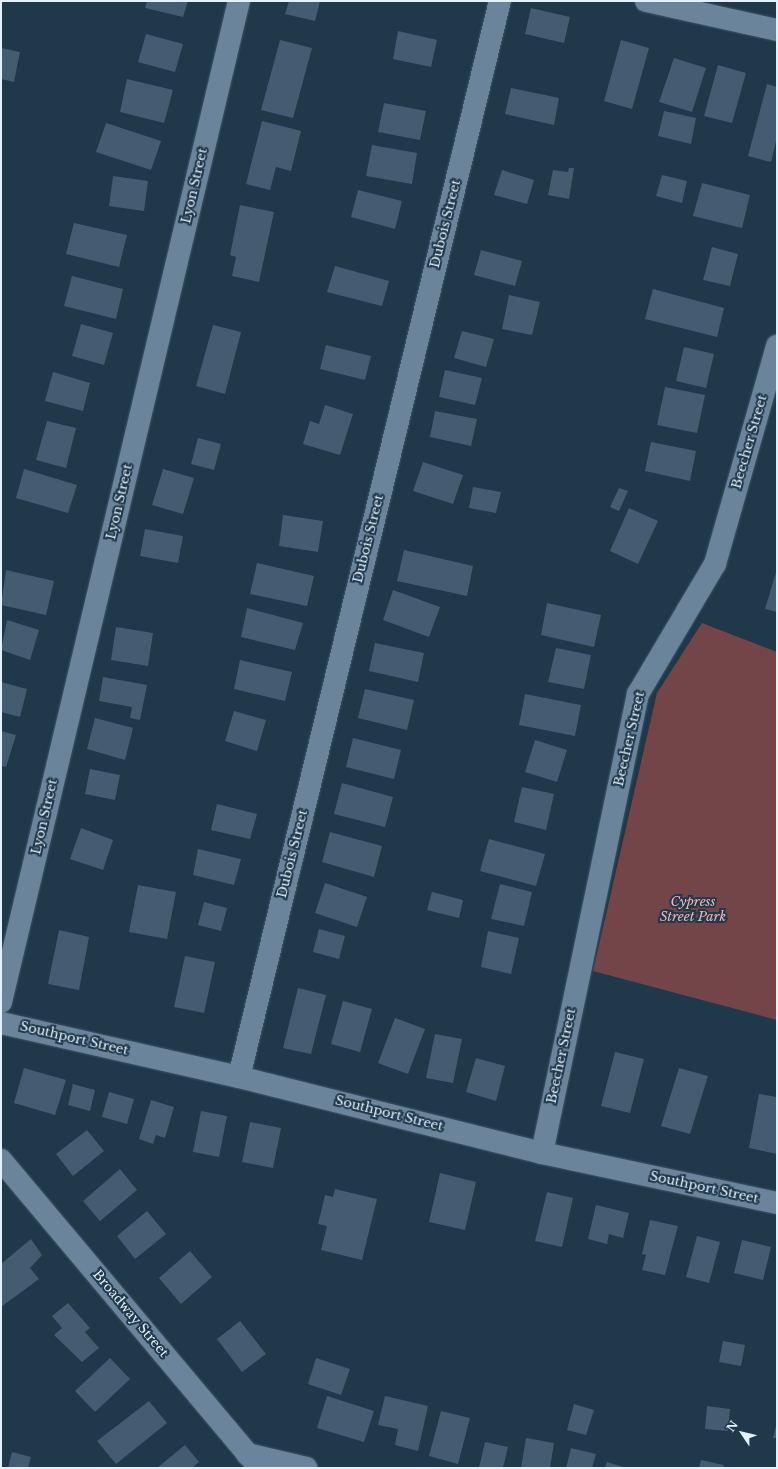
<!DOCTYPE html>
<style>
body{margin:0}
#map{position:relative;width:778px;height:1469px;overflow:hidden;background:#1f384a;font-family:"Libre Baskerville",serif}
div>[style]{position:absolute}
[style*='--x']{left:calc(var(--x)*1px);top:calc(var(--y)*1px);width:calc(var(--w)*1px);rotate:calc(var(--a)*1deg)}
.green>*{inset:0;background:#734548}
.building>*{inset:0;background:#435c71}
.roads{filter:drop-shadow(0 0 1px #3f5666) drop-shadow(0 0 1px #3f5666)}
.minor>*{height:22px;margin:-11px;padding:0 11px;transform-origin:11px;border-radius:11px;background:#6a859b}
span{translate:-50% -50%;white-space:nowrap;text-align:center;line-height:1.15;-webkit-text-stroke:4px #1f384a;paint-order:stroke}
.street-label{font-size:13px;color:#e3f2fe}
.park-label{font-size:13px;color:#f7b7b9;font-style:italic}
.frame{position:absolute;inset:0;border:2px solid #e3f2fe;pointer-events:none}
.north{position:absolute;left:722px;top:1413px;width:40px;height:40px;-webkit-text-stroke:3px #1f384a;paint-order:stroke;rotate:305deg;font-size:11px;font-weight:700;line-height:16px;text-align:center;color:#e3f2fe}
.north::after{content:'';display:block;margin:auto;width:14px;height:18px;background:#e3f2fe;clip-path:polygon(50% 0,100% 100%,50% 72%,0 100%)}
</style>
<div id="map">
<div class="green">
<div style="clip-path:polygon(702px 623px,777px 652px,777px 1020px,593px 971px,657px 693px)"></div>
</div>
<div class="building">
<div style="clip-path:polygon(147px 1px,188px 1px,183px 17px,145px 8px)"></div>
<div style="clip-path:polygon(289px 1px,320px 1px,315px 21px,285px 14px)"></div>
<div style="clip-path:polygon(531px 8px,570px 17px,564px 43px,525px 34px)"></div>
<div style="clip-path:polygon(398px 31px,437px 40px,431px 67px,393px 59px)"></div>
<div style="clip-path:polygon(146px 34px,183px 44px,175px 72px,138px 62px)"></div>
<div style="clip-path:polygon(280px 40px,312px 48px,293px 118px,261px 110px)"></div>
<div style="clip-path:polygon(621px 40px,649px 48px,632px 109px,604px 101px)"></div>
<div style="clip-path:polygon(1px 48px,20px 52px,14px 82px,1px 79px)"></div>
<div style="clip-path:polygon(674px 58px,706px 68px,692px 112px,659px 102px)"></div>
<div style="clip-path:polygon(718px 65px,746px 73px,732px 123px,704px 116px)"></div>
<div style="clip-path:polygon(127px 79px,173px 90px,164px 123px,120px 112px)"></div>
<div style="clip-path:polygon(767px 84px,777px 87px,777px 137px,771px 162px,748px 156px)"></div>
<div style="clip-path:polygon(511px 88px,559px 98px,554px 125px,505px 114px)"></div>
<div style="clip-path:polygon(384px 103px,426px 111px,420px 140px,378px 132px)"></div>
<div style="clip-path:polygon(664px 111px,696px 118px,691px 144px,658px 136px)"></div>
<div style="clip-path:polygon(262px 121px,301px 131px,291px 171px,276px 167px,270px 190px,246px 184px)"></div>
<div style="clip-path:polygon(106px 123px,161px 141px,151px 170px,96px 152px)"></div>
<div style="clip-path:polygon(372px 145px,417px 153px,412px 184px,366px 176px)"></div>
<div style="clip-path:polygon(569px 168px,574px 168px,569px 199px,548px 195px,553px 170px,568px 172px)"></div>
<div style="clip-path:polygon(502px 170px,534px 180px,527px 204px,494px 195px)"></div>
<div style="clip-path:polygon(662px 175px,687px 181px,682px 203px,656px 196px)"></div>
<div style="clip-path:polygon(113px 176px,148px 181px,144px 211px,109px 206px)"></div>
<div style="clip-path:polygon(702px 183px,750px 195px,742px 228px,693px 216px)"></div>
<div style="clip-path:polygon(358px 190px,402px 201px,395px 229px,351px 217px)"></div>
<div style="clip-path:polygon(240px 205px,274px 212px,259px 282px,232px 276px,236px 257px,230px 255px)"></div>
<div style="clip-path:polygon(74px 223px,127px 235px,119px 267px,66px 254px)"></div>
<div style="clip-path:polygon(712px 247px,738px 254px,730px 286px,703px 280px)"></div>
<div style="clip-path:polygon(481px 250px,522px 261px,515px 286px,474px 275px)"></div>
<div style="clip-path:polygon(335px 266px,389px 281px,382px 306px,327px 292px)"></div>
<div style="clip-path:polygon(72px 276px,123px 289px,116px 319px,64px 306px)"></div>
<div style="clip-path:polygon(653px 289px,724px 308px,717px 337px,645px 319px)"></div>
<div style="clip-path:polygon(509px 295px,540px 302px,532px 335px,502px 329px)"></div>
<div style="clip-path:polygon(81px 324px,113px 333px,104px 365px,72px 356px)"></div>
<div style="clip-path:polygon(213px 325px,241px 332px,225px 394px,196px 386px)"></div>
<div style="clip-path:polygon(462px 331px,494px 339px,486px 367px,454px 358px)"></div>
<div style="clip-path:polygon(326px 345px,371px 356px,365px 380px,320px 369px)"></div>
<div style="clip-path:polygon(684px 347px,714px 354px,706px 388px,676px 381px)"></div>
<div style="clip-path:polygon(445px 370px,482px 378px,475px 405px,439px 397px)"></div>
<div style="clip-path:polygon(53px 372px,90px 383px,83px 411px,45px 401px)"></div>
<div style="clip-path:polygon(665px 387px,705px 395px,697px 433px,657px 425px)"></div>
<div style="clip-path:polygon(325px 405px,353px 414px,340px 455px,303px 444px,310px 421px,319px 424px)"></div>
<div style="clip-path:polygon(435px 411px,477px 419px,471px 446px,430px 437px)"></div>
<div style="clip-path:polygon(47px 421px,76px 428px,66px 468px,36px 460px)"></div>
<div style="clip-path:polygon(198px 438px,221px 444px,214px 470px,191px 464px)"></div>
<div style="clip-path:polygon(651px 442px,696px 451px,690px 481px,645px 471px)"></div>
<div style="clip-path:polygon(423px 462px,463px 475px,453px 504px,413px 491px)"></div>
<div style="clip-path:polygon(24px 469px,77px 485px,68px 513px,16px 498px)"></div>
<div style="clip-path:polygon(163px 469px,194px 478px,183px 514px,152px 505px)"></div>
<div style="clip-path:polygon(473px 487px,501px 492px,496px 513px,469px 508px)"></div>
<div style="clip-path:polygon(619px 488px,628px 491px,619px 511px,610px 507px)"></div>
<div style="clip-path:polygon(629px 508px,658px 521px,638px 564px,610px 551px)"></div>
<div style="clip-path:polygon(283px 515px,323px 521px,318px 552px,279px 546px)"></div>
<div style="clip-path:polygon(145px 529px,183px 536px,178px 563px,140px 556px)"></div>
<div style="clip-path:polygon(404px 550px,473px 566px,467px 596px,397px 581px)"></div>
<div style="clip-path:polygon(257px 563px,314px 576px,307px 606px,250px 594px)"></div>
<div style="clip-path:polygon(777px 569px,777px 612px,765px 609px)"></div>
<div style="clip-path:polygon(6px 570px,54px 581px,46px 615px,1px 605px)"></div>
<div style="clip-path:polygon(393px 590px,440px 607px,429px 637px,383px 620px)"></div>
<div style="clip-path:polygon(547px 603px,601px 615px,594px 647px,541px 635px)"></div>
<div style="clip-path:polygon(247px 608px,303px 623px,295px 650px,241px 637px)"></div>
<div style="clip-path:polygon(7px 620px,39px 630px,30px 660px,1px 650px)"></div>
<div style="clip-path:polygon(116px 627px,153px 633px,148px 666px,111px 660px)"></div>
<div style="clip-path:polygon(375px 643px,424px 653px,418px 682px,369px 671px)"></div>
<div style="clip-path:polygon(556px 648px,591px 655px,584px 689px,548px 682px)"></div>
<div style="clip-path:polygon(240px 660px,292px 672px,285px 701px,234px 689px)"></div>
<div style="clip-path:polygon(103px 677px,147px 685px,140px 720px,130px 718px,132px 707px,99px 701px)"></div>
<div style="clip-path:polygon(1px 682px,27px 689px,20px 717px,1px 712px)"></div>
<div style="clip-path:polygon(365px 689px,414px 700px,407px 730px,358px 718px)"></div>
<div style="clip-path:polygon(525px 694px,581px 705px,575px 736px,519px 725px)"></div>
<div style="clip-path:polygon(234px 711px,266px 720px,257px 751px,225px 741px)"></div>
<div style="clip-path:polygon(95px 718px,133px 728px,125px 760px,87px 749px)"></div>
<div style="clip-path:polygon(1px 731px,16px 735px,6px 767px,1px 766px)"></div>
<div style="clip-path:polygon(353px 738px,401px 750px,394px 779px,346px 767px)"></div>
<div style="clip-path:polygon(535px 740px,567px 750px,557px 782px,525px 772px)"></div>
<div style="clip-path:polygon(90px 769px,120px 775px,115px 800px,85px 794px)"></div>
<div style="clip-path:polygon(342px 783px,393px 797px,385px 827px,334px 814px)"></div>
<div style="clip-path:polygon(522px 787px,554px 794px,546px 830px,514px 822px)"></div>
<div style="clip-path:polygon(217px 804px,257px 814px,250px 839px,211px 830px)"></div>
<div style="clip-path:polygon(81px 828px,113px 840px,103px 870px,70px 859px)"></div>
<div style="clip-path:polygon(330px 832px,382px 846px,374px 877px,322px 862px)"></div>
<div style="clip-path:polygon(489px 839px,545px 854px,536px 886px,480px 871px)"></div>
<div style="clip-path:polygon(198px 849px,241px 859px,234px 885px,193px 875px)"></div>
<div style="clip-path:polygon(325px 883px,367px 897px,357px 927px,315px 913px)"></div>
<div style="clip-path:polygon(500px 884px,532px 892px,524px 926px,491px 919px)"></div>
<div style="clip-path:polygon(138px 885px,176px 892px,167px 939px,129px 932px)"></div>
<div style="clip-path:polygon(432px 892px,463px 900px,459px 918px,427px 910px)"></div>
<div style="clip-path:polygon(204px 902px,227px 908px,221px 931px,198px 925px)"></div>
<div style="clip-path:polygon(319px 929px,345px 936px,339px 959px,313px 952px)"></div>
<div style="clip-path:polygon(59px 930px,89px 937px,79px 990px,48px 984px)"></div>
<div style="clip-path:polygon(488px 931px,519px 938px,511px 974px,481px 967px)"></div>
<div style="clip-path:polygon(185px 956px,215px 962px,204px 1013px,174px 1007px)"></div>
<div style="clip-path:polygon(298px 988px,326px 995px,311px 1054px,283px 1048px)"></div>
<div style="clip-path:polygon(343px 1001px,372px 1009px,360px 1052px,331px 1044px)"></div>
<div style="clip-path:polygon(395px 1018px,425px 1029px,408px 1074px,378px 1063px)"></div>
<div style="clip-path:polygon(435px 1034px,462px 1039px,453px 1083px,426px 1078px)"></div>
<div style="clip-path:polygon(615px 1052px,644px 1059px,630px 1113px,601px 1106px)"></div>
<div style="clip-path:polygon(476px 1058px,505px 1066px,496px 1101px,466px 1092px)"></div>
<div style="clip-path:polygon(24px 1068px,66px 1080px,55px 1115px,14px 1103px)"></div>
<div style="clip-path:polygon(679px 1068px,708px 1076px,690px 1134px,661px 1126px)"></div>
<div style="clip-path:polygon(73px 1084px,95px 1090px,90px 1111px,68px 1105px)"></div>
<div style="clip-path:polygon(109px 1092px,134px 1099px,127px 1124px,102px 1117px)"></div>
<div style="clip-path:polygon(759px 1094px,777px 1097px,777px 1154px,749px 1148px)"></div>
<div style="clip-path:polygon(151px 1100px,174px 1107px,165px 1138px,156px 1135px,153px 1144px,139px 1139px)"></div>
<div style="clip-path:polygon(201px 1111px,227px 1116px,219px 1157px,193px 1152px)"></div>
<div style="clip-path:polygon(250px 1122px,281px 1128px,273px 1168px,242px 1162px)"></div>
<div style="clip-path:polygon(87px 1130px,104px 1151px,73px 1176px,56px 1154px)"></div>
<div style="clip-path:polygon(120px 1169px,137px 1190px,100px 1221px,83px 1201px)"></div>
<div style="clip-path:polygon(440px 1173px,476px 1182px,465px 1230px,429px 1222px)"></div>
<div style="clip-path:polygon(335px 1189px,377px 1199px,362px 1260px,321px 1250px,327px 1226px,318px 1224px,325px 1195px,333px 1197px)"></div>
<div style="clip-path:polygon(547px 1192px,573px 1198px,562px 1247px,535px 1241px)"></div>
<div style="clip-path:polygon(596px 1205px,629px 1213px,623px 1238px,609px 1234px,607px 1244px,588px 1239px)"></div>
<div style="clip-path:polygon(147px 1211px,166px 1234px,135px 1259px,117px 1236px)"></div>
<div style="clip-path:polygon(650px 1220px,678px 1226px,665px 1275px,642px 1270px,646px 1255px,642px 1254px)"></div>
<div style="clip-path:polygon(697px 1236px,720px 1242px,709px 1283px,686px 1277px)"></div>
<div style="clip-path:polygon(31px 1239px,42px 1255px,30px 1268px,39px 1279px,1px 1307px,1px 1264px)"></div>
<div style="clip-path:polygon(742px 1240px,771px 1247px,763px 1280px,734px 1273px)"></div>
<div style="clip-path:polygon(190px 1251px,212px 1277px,181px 1304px,159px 1278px)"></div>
<div style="clip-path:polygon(68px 1303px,90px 1328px,85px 1332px,99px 1348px,82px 1362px,54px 1335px,62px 1328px,52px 1316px)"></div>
<div style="clip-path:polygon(240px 1321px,266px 1354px,242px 1372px,217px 1339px)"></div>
<div style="clip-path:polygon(723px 1341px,745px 1345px,741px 1366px,719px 1362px)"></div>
<div style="clip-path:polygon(110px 1358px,130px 1379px,95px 1412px,75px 1391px)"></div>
<div style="clip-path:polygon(316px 1358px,350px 1369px,341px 1395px,308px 1384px)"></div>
<div style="clip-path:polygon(327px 1396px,374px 1411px,364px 1442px,317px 1428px)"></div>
<div style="clip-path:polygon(385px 1396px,428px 1406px,418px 1451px,395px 1445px,398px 1429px,378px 1425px)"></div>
<div style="clip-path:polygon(149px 1401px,167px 1423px,116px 1464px,97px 1441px)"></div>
<div style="clip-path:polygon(574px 1404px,594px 1410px,586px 1435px,567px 1430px)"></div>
<div style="clip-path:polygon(707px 1406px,730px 1409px,728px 1431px,705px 1429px)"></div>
<div style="clip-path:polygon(441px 1411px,470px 1418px,458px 1464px,429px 1456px)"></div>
<div style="clip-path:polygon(777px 1422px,777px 1438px,773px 1438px)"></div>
<div style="clip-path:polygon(526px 1438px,554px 1443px,550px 1468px,521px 1468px)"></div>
<div style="clip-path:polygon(485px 1442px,508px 1447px,503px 1468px,479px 1468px)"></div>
<div style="clip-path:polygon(185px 1445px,199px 1462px,192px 1468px,157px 1468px)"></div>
<div style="clip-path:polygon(571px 1448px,596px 1454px,592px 1468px,566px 1468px)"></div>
<div style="clip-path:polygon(12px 1452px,31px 1457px,28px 1468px,8px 1468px)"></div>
<div style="clip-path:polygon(701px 1460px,724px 1465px,723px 1468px,699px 1468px)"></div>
<div style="clip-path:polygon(607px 1462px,627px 1468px,605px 1468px)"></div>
</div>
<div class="roads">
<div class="minor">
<div style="--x:646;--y:1;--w:134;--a:12.5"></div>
<div style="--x:1;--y:1002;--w:1029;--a:-76.63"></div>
<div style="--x:1;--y:1023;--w:244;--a:12.8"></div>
<div style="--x:239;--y:1077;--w:312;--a:14.1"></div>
<div style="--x:542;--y:1153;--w:240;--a:12"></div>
<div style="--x:239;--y:1077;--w:1107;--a:-76.37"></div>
<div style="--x:542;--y:1153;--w:469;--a:-78.2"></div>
<div style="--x:638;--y:694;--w:151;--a:-59.4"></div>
<div style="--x:715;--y:564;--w:227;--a:-74.1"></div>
<div style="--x:1;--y:1160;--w:402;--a:50"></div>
<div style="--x:247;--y:1454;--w:61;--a:13.3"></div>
</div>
</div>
<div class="street-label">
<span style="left:195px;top:186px;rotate:-77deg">Lyon Street</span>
<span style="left:446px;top:224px;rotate:-76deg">Dubois Street</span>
<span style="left:750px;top:442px;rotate:-74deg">Beecher Street</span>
<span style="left:120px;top:502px;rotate:-77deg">Lyon Street</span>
<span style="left:369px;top:539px;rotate:-76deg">Dubois Street</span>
<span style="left:630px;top:739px;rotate:-77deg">Beecher Street</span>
<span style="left:45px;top:817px;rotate:-77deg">Lyon Street</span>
<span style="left:293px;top:854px;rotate:-76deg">Dubois Street</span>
<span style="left:74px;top:1039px;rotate:13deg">Southport Street</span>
<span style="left:562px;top:1056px;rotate:-78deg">Beecher Street</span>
<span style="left:389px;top:1114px;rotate:14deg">Southport Street</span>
<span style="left:704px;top:1188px;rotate:12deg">Southport Street</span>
<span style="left:130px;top:1314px;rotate:50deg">Broadway Street</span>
</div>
<div class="park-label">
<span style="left:693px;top:910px">Cypress<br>Street Park</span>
</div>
<div class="frame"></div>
<div class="north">N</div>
</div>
